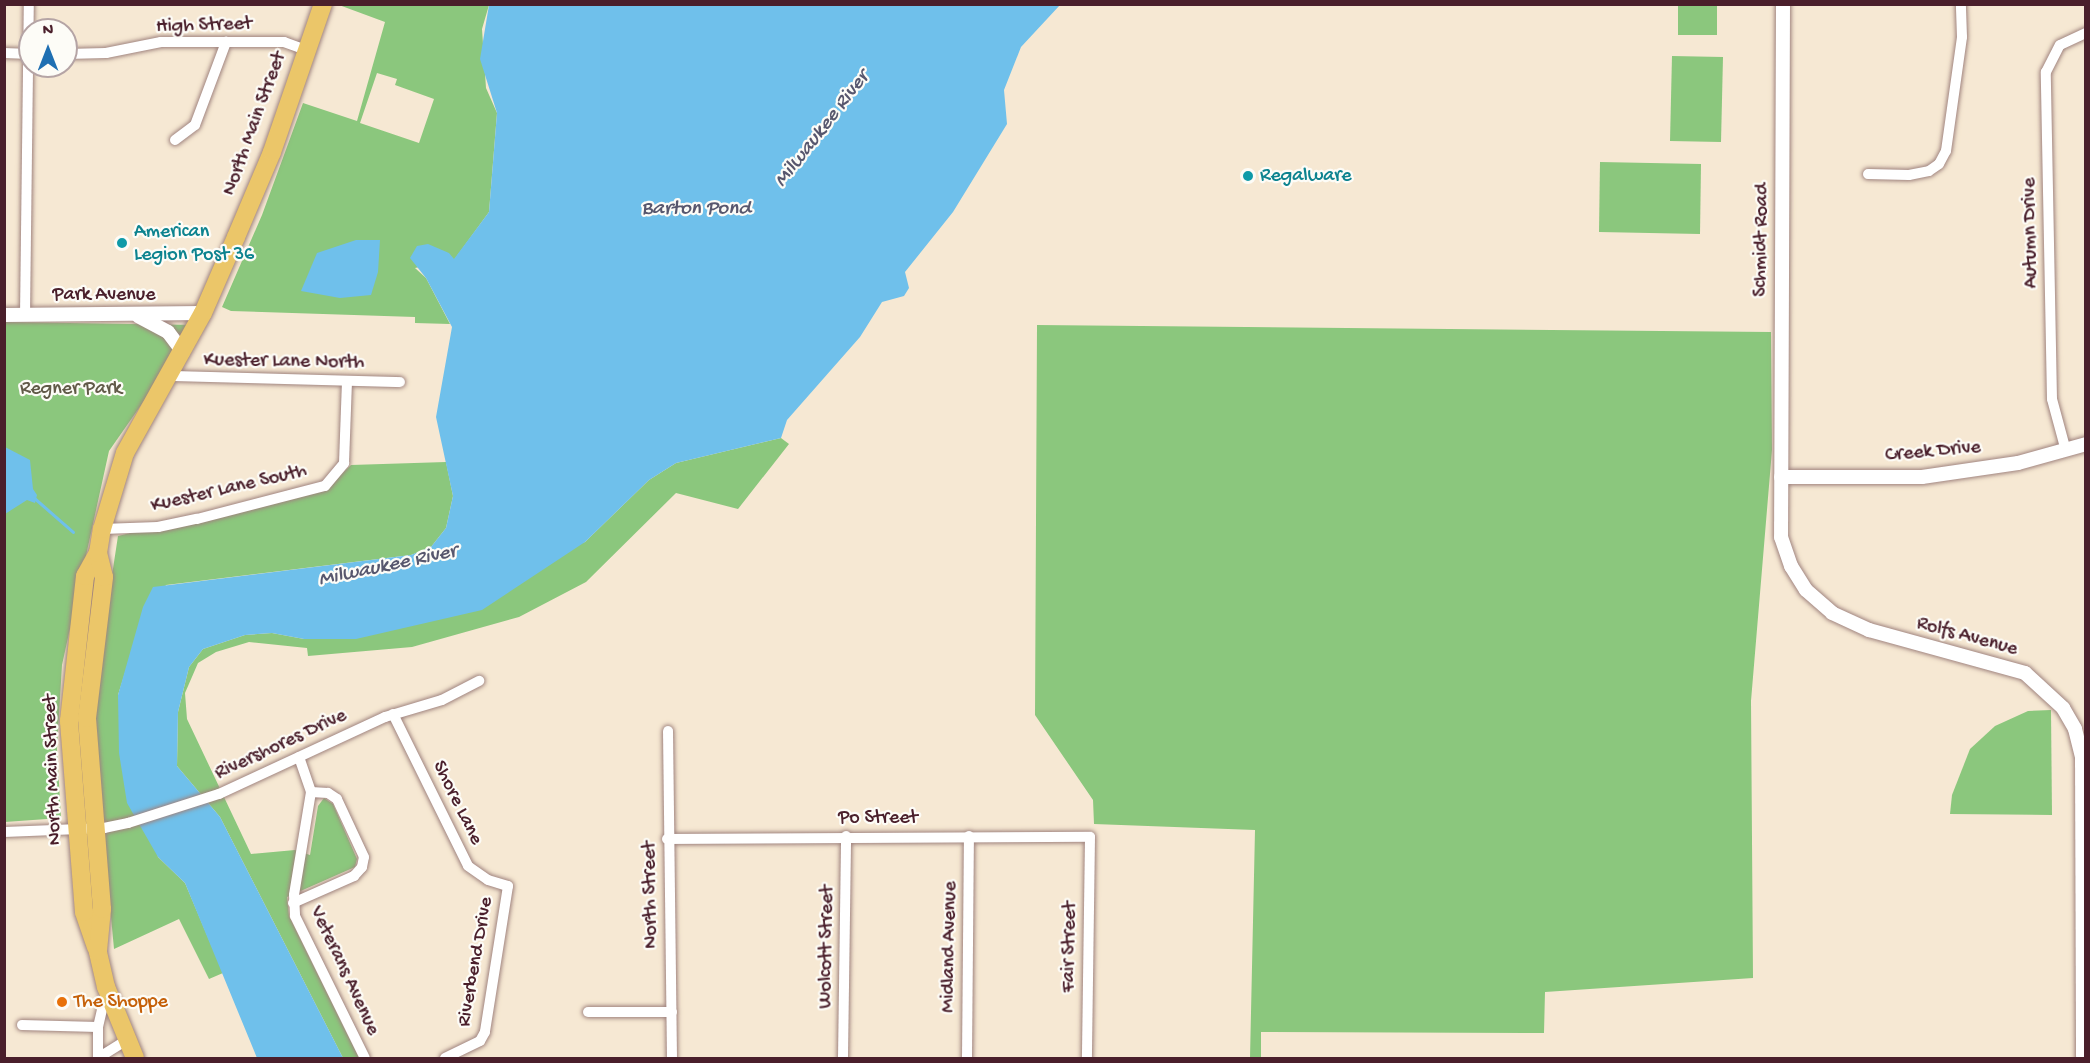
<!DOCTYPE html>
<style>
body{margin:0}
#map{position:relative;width:2090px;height:1063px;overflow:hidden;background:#f6e8d3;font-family:"Gochi Hand",sans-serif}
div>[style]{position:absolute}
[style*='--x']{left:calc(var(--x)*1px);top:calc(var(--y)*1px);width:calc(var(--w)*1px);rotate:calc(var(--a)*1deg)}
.green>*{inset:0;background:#8bc77d}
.water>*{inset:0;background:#6fc0eb}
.stream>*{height:3px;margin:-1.5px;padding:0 1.5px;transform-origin:1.5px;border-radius:1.5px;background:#6fc0eb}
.roads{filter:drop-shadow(0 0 2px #a0847f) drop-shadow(0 0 2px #a0847f)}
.minor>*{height:10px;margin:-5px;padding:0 5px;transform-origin:5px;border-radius:5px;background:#fff}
.tertiary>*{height:14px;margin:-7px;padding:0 7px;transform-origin:7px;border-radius:7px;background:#fff}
.primary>*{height:18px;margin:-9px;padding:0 9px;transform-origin:9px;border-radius:9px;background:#ebc669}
.dots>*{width:16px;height:16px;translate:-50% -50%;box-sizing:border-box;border:3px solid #fdfcf7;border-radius:50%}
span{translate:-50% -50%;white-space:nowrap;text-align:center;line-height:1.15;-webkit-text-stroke:4.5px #fdfcf7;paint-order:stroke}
.street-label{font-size:20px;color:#4a1f2b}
.culture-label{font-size:20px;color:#0d838f}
.left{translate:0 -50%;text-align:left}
.park-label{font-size:20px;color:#615a48}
.food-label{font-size:20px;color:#c56008}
.water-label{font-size:21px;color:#57576e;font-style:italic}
.frame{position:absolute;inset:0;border:6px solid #4a1f2b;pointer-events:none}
.north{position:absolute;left:18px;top:18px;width:60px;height:60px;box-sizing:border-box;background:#fdfcf7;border:2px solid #b5a4a5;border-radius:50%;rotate:0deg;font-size:16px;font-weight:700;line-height:24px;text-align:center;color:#4a1f2b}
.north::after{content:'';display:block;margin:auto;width:21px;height:27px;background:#1f6fb2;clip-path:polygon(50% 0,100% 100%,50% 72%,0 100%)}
</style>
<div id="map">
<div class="green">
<div style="clip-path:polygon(evenodd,339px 5px,489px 5px,482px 29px,486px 88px,497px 113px,489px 212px,454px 260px,415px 268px,426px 278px,450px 324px,415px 323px,415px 317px,231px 311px,222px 307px,262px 215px,303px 103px,357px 121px,385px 22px,339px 5px,377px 73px,397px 79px,395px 85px,434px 99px,419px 143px,360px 123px,377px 73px)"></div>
<div style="clip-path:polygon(1678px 5px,1717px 5px,1717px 35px,1678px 35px)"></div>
<div style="clip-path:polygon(1672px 56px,1723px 57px,1721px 142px,1670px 141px)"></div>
<div style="clip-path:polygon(1600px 162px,1701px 164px,1700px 234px,1599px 232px)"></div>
<div style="clip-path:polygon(5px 322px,197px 325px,109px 451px,62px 665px,57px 749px,61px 818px,5px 822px)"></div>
<div style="clip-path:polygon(1037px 325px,1771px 332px,1772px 450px,1751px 701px,1753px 978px,1545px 992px,1544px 1033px,1261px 1032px,1261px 1058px,1250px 1058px,1255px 830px,1094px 824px,1093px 800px,1035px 715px)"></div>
<div style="clip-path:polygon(781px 438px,789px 444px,738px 509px,676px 493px,586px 582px,519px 617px,412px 647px,308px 656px,307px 648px,249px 642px,216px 652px,198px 663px,185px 693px,187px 719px,251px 854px,295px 850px,310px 855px,318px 806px,324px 798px,333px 804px,357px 859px,355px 867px,287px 897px,289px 916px,359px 1058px,343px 1058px,220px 817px,177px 766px,178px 712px,189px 667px,203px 649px,245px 635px,272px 633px,304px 639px,585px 542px,649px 480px,676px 463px)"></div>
<div style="clip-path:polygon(446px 462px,453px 496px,446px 528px,431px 547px,411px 555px,166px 585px,130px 657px,118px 695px,158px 857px,185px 883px,223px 973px,209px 979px,179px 919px,114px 949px,95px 746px,97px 673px,118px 536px,332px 483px,351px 465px)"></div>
<div style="clip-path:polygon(2051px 710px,2052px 815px,1950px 814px,1952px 795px,1970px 749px,1995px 726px,2028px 711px)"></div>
</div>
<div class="water">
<div style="clip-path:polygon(489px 5px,1060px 5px,1021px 47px,1004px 90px,1007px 124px,953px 212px,905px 272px,909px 288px,904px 296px,882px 302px,860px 337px,787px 420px,781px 438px,676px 463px,649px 480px,585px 542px,482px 610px,356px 639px,304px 639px,272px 633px,245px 635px,203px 649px,189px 667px,178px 712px,177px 766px,220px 817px,343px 1058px,257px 1058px,185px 883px,158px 857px,127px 803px,119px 753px,118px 695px,143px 607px,153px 587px,411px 555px,431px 547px,446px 528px,453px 496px,436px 417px,452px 327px,426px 278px,410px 258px,417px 246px,428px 244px,449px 253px,454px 259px,489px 212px,497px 113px,480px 59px)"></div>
<div style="clip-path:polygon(356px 240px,380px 240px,378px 272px,371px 295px,340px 298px,301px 291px,317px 253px)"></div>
<div style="clip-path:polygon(5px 447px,30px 460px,33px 489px,37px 495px,35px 503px,27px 500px,5px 514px)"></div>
</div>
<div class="stream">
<div style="--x:33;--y:497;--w:53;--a:41.2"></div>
</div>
<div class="roads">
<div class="minor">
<div style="--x:4;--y:53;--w:26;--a:2"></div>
<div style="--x:66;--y:54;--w:40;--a:-1.4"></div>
<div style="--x:106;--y:53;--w:56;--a:-11.3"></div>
<div style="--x:161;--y:42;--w:123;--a:0"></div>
<div style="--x:284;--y:42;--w:23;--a:20"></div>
<div style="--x:175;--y:140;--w:25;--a:-37"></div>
<div style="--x:195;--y:125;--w:89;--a:-69.5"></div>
<div style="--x:1868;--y:174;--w:41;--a:1.4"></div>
<div style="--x:1909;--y:175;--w:20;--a:-11"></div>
<div style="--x:1929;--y:171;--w:12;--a:-35"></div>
<div style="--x:1939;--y:164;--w:15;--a:-62"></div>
<div style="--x:1946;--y:151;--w:115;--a:-82"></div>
<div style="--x:1962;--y:37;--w:33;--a:-92"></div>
<div style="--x:25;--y:315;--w:311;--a:-89.3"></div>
<div style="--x:169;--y:376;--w:231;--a:1.5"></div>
<div style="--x:2066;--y:451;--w:54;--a:-105.1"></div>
<div style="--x:2052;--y:399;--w:327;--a:-91.1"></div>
<div style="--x:2046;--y:72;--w:30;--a:-63"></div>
<div style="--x:2060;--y:45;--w:29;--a:-25"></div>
<div style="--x:102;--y:529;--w:56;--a:-2"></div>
<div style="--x:158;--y:527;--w:40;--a:-12"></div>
<div style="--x:197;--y:519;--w:132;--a:-14.5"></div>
<div style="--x:325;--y:486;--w:30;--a:-50"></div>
<div style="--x:344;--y:463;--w:82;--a:-87.9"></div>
<div style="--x:393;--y:714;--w:169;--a:63.7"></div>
<div style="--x:468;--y:866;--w:24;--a:35"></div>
<div style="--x:488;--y:880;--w:21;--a:17"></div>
<div style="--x:508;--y:886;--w:148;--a:99"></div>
<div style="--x:485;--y:1032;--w:10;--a:119"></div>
<div style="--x:480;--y:1041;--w:39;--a:154"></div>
<div style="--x:668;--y:731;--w:327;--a:89.3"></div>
<div style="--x:299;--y:757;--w:37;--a:71"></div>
<div style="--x:311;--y:792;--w:104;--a:99.4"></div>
<div style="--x:294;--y:895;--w:21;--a:87"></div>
<div style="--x:295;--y:916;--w:158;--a:63.8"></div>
<div style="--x:4;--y:832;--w:100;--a:-2.3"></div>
<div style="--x:104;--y:828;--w:25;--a:-12"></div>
<div style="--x:128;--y:823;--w:96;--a:-17.7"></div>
<div style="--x:219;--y:794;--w:183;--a:-24.9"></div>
<div style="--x:385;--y:717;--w:59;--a:-16.6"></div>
<div style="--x:442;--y:700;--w:42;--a:-27.2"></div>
<div style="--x:667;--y:839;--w:423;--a:-0.3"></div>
<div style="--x:1090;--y:837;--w:221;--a:90.8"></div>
<div style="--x:293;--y:903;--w:67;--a:-23.9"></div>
<div style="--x:354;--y:876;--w:12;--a:-48"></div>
<div style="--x:362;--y:867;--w:10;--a:-79"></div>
<div style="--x:364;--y:857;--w:64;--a:-115"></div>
<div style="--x:337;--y:799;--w:11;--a:-146"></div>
<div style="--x:328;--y:793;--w:17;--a:-177"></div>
<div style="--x:588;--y:1012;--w:84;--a:0"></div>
<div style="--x:22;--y:1025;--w:76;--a:1.5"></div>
<div style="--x:98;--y:1058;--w:31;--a:-90"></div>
<div style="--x:98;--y:1027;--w:37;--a:-77"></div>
<div style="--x:98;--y:1058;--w:34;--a:-32"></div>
<div style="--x:843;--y:1058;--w:222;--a:-89.2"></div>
<div style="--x:967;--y:1058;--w:222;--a:-89.5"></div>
</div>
<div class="tertiary">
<div style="--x:1783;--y:4;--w:533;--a:90.21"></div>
<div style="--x:1781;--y:537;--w:31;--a:71"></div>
<div style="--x:1791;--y:566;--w:28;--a:58"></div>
<div style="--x:1806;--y:590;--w:35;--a:41"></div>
<div style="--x:1832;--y:613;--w:41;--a:24.7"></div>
<div style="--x:1869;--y:630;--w:162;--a:15.4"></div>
<div style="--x:2025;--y:673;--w:52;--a:42.6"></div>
<div style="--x:2063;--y:708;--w:24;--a:60"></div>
<div style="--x:2075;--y:729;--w:30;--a:76"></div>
<div style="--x:2082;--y:758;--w:300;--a:89.8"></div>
<div style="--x:4;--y:315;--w:199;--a:-0.6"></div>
<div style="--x:138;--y:316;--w:34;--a:28"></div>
<div style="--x:168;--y:332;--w:25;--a:53"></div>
<div style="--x:1781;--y:477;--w:141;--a:0"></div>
<div style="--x:1922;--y:477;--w:97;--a:-8.3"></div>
<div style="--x:2018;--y:463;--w:71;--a:-15.6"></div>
</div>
<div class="primary">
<div style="--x:96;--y:947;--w:37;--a:-109"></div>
<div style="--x:84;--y:912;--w:192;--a:-94.5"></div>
<div style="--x:69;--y:721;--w:146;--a:-83.7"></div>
<div style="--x:85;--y:576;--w:26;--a:-61"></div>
<div style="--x:135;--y:1058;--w:77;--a:-112.2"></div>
<div style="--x:106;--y:987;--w:37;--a:-103"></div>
<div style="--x:98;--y:951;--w:42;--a:-84.6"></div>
<div style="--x:102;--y:909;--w:192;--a:-94.5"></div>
<div style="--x:87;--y:718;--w:142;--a:-83.1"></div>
<div style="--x:104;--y:577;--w:25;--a:-104"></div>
<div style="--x:98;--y:553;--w:24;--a:-81"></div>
<div style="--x:102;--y:529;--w:79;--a:-73.2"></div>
<div style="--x:125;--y:453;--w:160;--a:-60.9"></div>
<div style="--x:203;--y:313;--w:83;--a:-66.5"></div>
<div style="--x:236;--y:237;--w:92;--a:-67"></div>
<div style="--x:272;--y:152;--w:157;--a:-71"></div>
</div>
</div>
<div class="dots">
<div style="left:1248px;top:176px;background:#0f9aa8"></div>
<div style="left:122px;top:243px;background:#0f9aa8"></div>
<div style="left:62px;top:1002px;background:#e8710a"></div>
</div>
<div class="street-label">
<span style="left:204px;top:26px;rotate:-2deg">High Street</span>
<span style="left:255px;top:124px;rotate:-70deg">North Main Street</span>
<span style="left:2031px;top:233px;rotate:-91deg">Autumn Drive</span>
<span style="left:1762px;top:240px;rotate:-89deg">Schmidt Road</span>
<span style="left:104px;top:295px">Park Avenue</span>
<span style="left:284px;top:362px;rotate:1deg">Kuester Lane North</span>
<span style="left:1933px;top:452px;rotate:-5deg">Creek Drive</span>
<span style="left:229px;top:489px;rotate:-13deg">Kuester Lane South</span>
<span style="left:1967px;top:637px;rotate:15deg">Rolfs Avenue</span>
<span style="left:281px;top:745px;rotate:-25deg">Rivershores Drive</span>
<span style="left:53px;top:770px;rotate:-92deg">North Main Street</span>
<span style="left:457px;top:803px;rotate:64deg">Shore Lane</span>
<span style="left:878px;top:818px">Po Street</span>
<span style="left:651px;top:895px;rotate:-91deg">North Street</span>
<span style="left:827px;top:947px;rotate:-89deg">Wolcott Street</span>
<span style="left:950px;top:947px;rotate:-89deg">Midland Avenue</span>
<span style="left:1070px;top:947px;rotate:-89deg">Fair Street</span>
<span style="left:476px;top:962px;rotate:-80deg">Riverbend Drive</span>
<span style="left:344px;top:971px;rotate:65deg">Veterans Avenue</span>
</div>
<div class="culture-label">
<span class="left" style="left:1260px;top:176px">Regalware</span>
<span class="left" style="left:134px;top:244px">American<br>Legion Post 36</span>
</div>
<div class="park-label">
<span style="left:71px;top:389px">Regner Park</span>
</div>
<div class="food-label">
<span class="left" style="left:74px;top:1002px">The Shoppe</span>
</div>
<div class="water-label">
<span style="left:823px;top:130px;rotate:-52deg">Milwaukee River</span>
<span style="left:696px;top:210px">Barton Pond</span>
<span style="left:388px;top:567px;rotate:-12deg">Milwaukee River</span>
</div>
<div class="frame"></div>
<div class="north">N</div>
</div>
